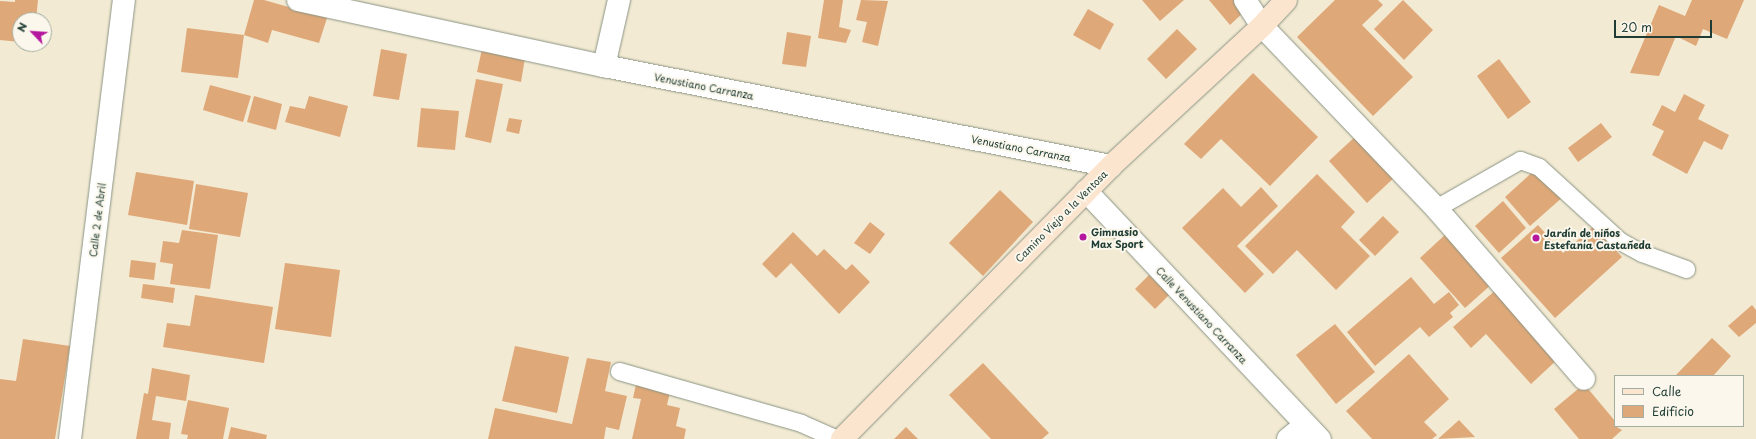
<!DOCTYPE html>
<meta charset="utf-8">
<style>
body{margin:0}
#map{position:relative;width:1756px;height:439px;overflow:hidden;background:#f3ead3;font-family:"Playpen Sans",sans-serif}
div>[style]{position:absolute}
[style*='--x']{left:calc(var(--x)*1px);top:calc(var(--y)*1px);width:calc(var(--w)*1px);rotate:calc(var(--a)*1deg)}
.building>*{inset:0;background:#dfa878}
.roads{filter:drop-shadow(0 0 1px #899484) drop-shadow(0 0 1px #899484)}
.service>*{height:17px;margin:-8.5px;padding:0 8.5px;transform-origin:8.5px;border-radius:8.5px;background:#fff}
.minor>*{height:22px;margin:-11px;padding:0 11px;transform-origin:11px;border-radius:11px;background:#fff}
.secondary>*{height:22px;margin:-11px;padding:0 11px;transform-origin:11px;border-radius:11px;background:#fce5cf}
.dots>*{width:11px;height:11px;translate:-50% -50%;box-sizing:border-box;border:2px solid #fbf7ec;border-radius:50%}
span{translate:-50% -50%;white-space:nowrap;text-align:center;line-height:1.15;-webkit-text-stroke:4px #fbf7ec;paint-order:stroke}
.street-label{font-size:10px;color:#1f3d34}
.poi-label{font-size:10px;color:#1f3d34;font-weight:700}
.left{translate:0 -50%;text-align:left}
.legend{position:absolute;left:1614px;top:375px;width:130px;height:52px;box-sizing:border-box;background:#fbf7ec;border:1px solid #a3ada2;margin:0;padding:5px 7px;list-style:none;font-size:12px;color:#1f3d34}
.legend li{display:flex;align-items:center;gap:8px;height:20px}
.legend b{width:20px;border:1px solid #a3ada2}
.north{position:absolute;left:12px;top:12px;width:40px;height:40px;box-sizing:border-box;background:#fbf7ec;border:1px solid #a3ada2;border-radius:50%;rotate:295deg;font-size:11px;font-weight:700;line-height:16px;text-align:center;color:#1f3d34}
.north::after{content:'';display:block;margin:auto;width:14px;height:18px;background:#b5179e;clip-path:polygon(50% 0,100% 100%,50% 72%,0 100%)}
.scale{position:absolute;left:1614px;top:20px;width:98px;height:18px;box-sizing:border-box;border:2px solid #1f3d34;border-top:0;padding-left:5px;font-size:12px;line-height:14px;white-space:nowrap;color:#1f3d34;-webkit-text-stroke:3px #fbf7ec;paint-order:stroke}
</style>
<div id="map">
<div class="building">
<div style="clip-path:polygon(15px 0,38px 0,36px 20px,20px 20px,20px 42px,0 40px,0 1px,15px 2px)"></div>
<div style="clip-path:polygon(254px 0,264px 0,327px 18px,319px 43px,272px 30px,268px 43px,244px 35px)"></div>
<div style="clip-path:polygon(824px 0,843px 0,839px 27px,851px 30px,846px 43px,818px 38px)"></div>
<div style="clip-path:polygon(861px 0,888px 1px,878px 46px,862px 42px,867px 22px,856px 20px)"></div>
<div style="clip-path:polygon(1142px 0,1184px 0,1160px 21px)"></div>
<div style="clip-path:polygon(1209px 0,1238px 0,1246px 10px,1230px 25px)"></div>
<div style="clip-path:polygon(1335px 0,1378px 0,1383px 5px,1362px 25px,1413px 77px,1373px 116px,1297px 37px)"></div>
<div style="clip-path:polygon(1403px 0,1433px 30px,1404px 60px,1374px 29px)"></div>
<div style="clip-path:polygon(1692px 0,1744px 0,1727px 39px,1703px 29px,1696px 46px,1676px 36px,1659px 76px,1630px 73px,1659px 5px,1685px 16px)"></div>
<div style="clip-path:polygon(1088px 9px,1114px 24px,1100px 50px,1073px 35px)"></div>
<div style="clip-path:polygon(187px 28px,244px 35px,238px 78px,181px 72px)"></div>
<div style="clip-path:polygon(1177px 29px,1197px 49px,1166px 79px,1147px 59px)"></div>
<div style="clip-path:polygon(787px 32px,811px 36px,806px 67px,782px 64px)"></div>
<div style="clip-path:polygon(381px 49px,407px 54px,399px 100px,373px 96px)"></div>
<div style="clip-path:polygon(482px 49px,525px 58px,521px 82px,477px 72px)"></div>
<div style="clip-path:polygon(1499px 59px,1531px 102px,1508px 119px,1477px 76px)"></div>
<div style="clip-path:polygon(1253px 73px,1318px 137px,1270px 186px,1221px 139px,1201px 159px,1184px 144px)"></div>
<div style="clip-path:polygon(476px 79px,503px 84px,491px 143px,465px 137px)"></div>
<div style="clip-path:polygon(210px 85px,251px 96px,243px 122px,203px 110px)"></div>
<div style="clip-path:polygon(1684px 94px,1705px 105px,1698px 119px,1729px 135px,1722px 150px,1704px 141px,1687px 174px,1652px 155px,1664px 131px,1652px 125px,1662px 105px,1675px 112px)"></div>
<div style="clip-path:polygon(254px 96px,282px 104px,276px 130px,247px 122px)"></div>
<div style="clip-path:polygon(309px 96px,348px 106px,340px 137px,285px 122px,290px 106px,305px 109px)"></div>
<div style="clip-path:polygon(421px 108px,459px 111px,455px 150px,417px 147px)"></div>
<div style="clip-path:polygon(509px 118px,522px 120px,519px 134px,506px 131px)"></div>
<div style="clip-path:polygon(1601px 123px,1612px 137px,1578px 162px,1568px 148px)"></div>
<div style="clip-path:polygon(1359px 133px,1397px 175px,1367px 203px,1329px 161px)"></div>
<div style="clip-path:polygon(1538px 167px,1564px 196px,1530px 226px,1505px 197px)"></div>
<div style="clip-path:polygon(136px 172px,194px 181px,187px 225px,128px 215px)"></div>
<div style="clip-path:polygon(1317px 174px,1355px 212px,1341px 227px,1370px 256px,1336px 290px,1297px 250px,1273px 274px,1245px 246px)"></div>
<div style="clip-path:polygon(196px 184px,248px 193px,240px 237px,189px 229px)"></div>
<div style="clip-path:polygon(1261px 187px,1278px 206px,1237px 246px,1264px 274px,1245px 293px,1182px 228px,1223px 188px,1241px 207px)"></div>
<div style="clip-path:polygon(1000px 190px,1033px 222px,983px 276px,949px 243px)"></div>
<div style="clip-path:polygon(1503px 201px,1526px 228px,1499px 253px,1475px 226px)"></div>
<div style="clip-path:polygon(1383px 216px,1399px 232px,1375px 256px,1359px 240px)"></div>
<div style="clip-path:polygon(870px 222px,885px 234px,870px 254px,854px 243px)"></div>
<div style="clip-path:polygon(1538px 225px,1563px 253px,1594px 226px,1622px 257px,1555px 318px,1501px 258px)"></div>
<div style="clip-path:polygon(182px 230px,218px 235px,210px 289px,170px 284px,173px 264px,160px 262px,163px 241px,179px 243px)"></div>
<div style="clip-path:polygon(793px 232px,817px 256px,824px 249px,846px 270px,852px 264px,870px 282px,839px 314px,791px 263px,776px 278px,762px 264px)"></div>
<div style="clip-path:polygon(1448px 232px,1493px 283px,1465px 308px,1420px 258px)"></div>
<div style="clip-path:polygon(131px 260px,156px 263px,154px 280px,129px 277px)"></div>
<div style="clip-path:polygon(285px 263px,340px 270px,331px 337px,275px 329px)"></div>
<div style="clip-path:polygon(1149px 275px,1169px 295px,1155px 309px,1135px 289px)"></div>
<div style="clip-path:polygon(1411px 277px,1434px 304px,1449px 292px,1459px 305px,1450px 313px,1453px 317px,1429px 337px,1420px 327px,1375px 366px,1347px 332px)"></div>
<div style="clip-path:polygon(143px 284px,175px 288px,173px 303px,141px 298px)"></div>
<div style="clip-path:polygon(1497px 289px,1559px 358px,1531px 384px,1486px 334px,1471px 348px,1453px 327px)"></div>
<div style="clip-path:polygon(195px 295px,273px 307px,264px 363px,163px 347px,167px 323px,190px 326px)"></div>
<div style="clip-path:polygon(1752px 305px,1756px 310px,1756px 323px,1739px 337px,1728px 326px)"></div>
<div style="clip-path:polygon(1335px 324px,1375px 372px,1336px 404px,1296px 355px)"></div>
<div style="clip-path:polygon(1712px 338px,1731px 356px,1713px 376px,1675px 376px)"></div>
<div style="clip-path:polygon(23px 339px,70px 346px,55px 439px,0 439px,0 379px,16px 381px)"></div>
<div style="clip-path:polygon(515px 346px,569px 357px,557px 413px,502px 401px)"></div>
<div style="clip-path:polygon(1409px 354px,1449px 399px,1424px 422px,1437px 435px,1432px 439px,1372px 439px,1346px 411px)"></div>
<div style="clip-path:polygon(587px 358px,611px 362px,605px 391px,627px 396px,619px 430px,606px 427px,604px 439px,488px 439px,495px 408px,572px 424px)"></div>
<div style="clip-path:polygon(983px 363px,1049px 433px,1042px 439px,991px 439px,949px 395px)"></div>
<div style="clip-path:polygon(152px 368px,190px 375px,186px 401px,156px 396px,152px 420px,171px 423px,169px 439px,136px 439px,144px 393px,148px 394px)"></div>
<div style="clip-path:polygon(637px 380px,671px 388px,667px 405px,680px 408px,676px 426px,686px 429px,684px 439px,632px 439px,641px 399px,633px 398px)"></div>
<div style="clip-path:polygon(1584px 384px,1615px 421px,1615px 426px,1622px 430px,1612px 439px,1579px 439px,1554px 409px)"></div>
<div style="clip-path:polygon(188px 400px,229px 408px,223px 439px,187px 439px,188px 435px,181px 434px)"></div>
<div style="clip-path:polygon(1459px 420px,1475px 437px,1438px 439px)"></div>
<div style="clip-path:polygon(231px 427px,267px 435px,266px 439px,228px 439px)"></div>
<div style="clip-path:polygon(906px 427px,918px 439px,894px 439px)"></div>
</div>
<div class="roads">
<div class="service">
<div style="--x:1436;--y:208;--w:97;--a:-29.7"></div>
<div style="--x:1520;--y:160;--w:20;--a:20"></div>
<div style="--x:1539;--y:167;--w:110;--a:42.4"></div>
<div style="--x:1620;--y:241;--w:25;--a:29"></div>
<div style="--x:1642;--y:253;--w:47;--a:20"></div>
<div style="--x:619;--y:371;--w:189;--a:15.9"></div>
<div style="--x:801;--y:423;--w:39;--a:24"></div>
</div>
<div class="minor">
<div style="--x:298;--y:0;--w:313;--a:12.2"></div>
<div style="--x:604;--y:66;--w:517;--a:11.16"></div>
<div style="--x:1245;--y:0;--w:31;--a:57"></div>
<div style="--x:1262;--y:26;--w:252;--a:46.3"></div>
<div style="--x:1436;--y:208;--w:226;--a:49.1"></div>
<div style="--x:604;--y:66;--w:68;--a:-77.2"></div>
<div style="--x:1086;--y:191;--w:341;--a:46.7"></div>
<div style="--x:70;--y:439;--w:442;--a:-83"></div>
<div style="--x:1288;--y:439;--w:22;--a:-39"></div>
</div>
<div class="secondary">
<div style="--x:842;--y:439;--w:383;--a:-45.4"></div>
<div style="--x:1111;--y:166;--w:206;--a:-42.8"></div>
<div style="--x:1262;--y:26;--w:35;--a:-47"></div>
</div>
</div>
<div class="dots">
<div style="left:1083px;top:237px;background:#b5179e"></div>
<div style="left:1536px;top:238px;background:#b5179e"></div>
</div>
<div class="street-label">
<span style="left:704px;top:86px;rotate:11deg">Venustiano Carranza</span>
<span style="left:1021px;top:148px;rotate:11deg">Venustiano Carranza</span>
<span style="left:1061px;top:216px;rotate:-45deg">Camino Viejo a la Ventosa</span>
<span style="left:97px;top:220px;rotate:-83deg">Calle 2 de Abril</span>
<span style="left:1202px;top:315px;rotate:47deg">Calle Venustiano Carranza</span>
</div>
<div class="poi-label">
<span class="left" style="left:1091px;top:237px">Gimnasio<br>Max Sport</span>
<span class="left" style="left:1544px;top:238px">Jardín de niños<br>Estefanía Castañeda</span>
</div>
<ul class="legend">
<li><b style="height:5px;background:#fce5cf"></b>Calle</li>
<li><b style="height:11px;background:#dfa878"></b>Edificio</li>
</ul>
<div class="north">N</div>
<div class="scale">20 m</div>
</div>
